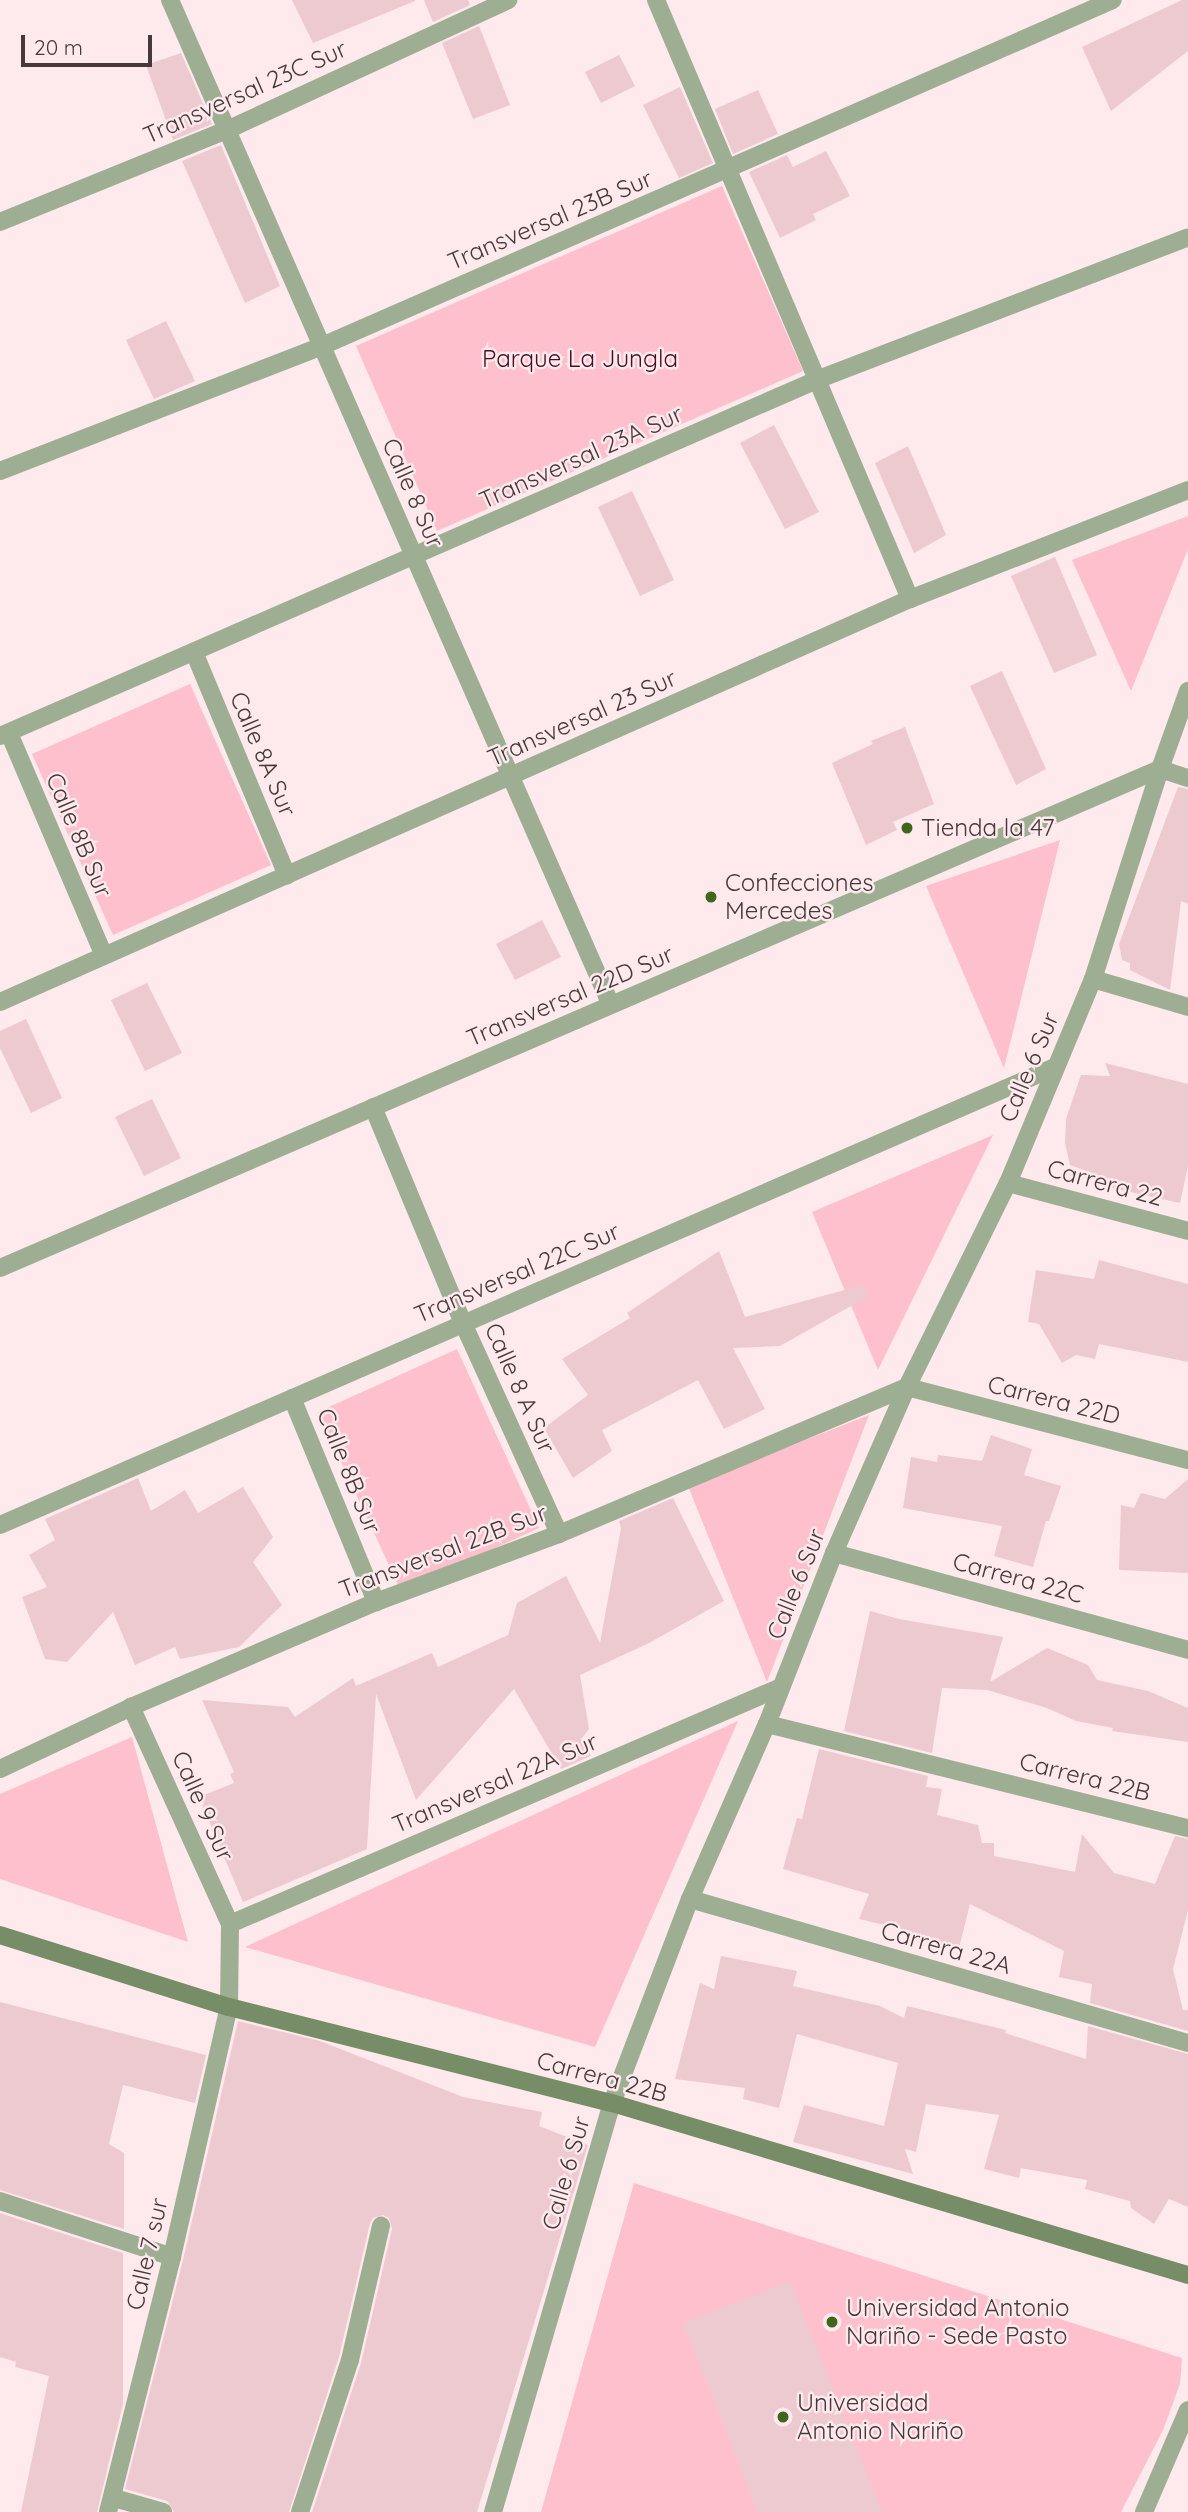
<!DOCTYPE html>
<meta charset="utf-8">
<style>
body{margin:0}
#map{position:relative;width:1188px;height:2512px;overflow:hidden;background:#fee9ed;font-family:Quicksand,sans-serif}
div>[style]{position:absolute}
[style*='--x']{left:calc(var(--x)*1px);top:calc(var(--y)*1px);width:calc(var(--w)*1px);rotate:calc(var(--a)*1deg)}
.green>*{inset:0;background:#fdc0cc}
.building>*{inset:0;background:#eccad0}
.street>*{height:18px;margin:-9px;padding:0 9px;transform-origin:9px;border-radius:9px;background:#9eae93}
.secondary>*{height:18px;margin:-9px;padding:0 9px;transform-origin:9px;border-radius:9px;background:#778d67}
.dots>*{width:19px;height:19px;translate:-50% -50%;box-sizing:border-box;border:4px solid #fee9ed;border-radius:50%}
span{translate:-50% -50%;white-space:nowrap;text-align:center;line-height:1.15;-webkit-text-stroke:5px #fee9ed;paint-order:stroke}
.street-label{font-size:24px;color:#46393b}
.park-label{font-size:24px;color:#4e0d23}
.poi-label{font-size:24px;color:#46393b}
.left{translate:0 -50%;text-align:left}
.scale{position:absolute;left:21px;top:35px;width:131px;height:32px;box-sizing:border-box;border:4px solid #46393b;border-top:0;padding-left:9px;font-size:21px;line-height:24px;white-space:nowrap;color:#46393b;-webkit-text-stroke:5px #fee9ed;paint-order:stroke}
</style>
<div id="map">
<div class="green">
<div style="clip-path:polygon(722px 186px,803px 371px,437px 531px,356px 346px)"></div>
<div style="clip-path:polygon(1188px 516px,1188px 549px,1131px 691px,1072px 560px)"></div>
<div style="clip-path:polygon(190px 684px,271px 865px,113px 935px,32px 754px)"></div>
<div style="clip-path:polygon(1060px 840px,1004px 1068px,926px 886px)"></div>
<div style="clip-path:polygon(993px 1135px,878px 1370px,812px 1212px)"></div>
<div style="clip-path:polygon(457px 1349px,539px 1528px,401px 1591px,318px 1412px)"></div>
<div style="clip-path:polygon(869px 1415px,767px 1682px,688px 1486px)"></div>
<div style="clip-path:polygon(738px 1721px,595px 2047px,245px 1947px)"></div>
<div style="clip-path:polygon(132px 1737px,188px 1942px,0 1879px,0 1794px)"></div>
<div style="clip-path:polygon(634px 2183px,1182px 2358px,1180px 2384px,1163px 2430px,1121px 2512px,541px 2512px)"></div>
</div>
<div class="building">
<div style="clip-path:polygon(292px 0,415px 0,415px 1px,313px 43px)"></div>
<div style="clip-path:polygon(424px 0,468px 0,470px 5px,433px 22px)"></div>
<div style="clip-path:polygon(1182px 0,1188px 0,1188px 51px,1111px 111px,1082px 47px)"></div>
<div style="clip-path:polygon(479px 26px,510px 105px,473px 119px,442px 43px)"></div>
<div style="clip-path:polygon(181px 53px,212px 124px,173px 140px,146px 65px)"></div>
<div style="clip-path:polygon(619px 55px,635px 86px,601px 103px,585px 72px)"></div>
<div style="clip-path:polygon(680px 87px,713px 163px,679px 178px,643px 105px)"></div>
<div style="clip-path:polygon(758px 90px,778px 134px,733px 154px,715px 109px)"></div>
<div style="clip-path:polygon(221px 145px,280px 286px,245px 303px,182px 161px)"></div>
<div style="clip-path:polygon(826px 151px,850px 196px,813px 214px,816px 220px,780px 238px,749px 172px,787px 155px,793px 167px)"></div>
<div style="clip-path:polygon(166px 321px,195px 381px,154px 399px,126px 340px)"></div>
<div style="clip-path:polygon(774px 425px,819px 512px,785px 529px,740px 443px)"></div>
<div style="clip-path:polygon(908px 446px,946px 535px,914px 553px,875px 463px)"></div>
<div style="clip-path:polygon(632px 491px,674px 580px,640px 596px,598px 507px)"></div>
<div style="clip-path:polygon(1055px 557px,1097px 655px,1054px 673px,1011px 576px)"></div>
<div style="clip-path:polygon(1002px 671px,1046px 769px,1016px 785px,970px 686px)"></div>
<div style="clip-path:polygon(905px 727px,934px 804px,893px 822px,897px 830px,866px 845px,832px 763px,873px 744px,871px 741px)"></div>
<div style="clip-path:polygon(1178px 787px,1188px 789px,1188px 904px,1181px 901px,1170px 990px,1130px 970px,1130px 963px,1122px 960px,1119px 944px)"></div>
<div style="clip-path:polygon(542px 920px,561px 957px,515px 980px,496px 944px)"></div>
<div style="clip-path:polygon(147px 983px,182px 1053px,145px 1071px,111px 1000px)"></div>
<div style="clip-path:polygon(26px 1019px,62px 1098px,31px 1113px,0 1048px,0 1031px)"></div>
<div style="clip-path:polygon(1105px 1063px,1188px 1084px,1188px 1166px,1180px 1203px,1108px 1187px,1109px 1179px,1070px 1165px,1065px 1143px,1066px 1119px,1081px 1075px,1110px 1076px)"></div>
<div style="clip-path:polygon(152px 1099px,181px 1158px,144px 1176px,115px 1117px)"></div>
<div style="clip-path:polygon(719px 1251px,745px 1317px,863px 1285px,867px 1297px,780px 1346px,733px 1348px,765px 1409px,724px 1429px,698px 1380px,602px 1430px,612px 1451px,573px 1478px,544px 1428px,588px 1395px,562px 1359px,630px 1318px,627px 1313px)"></div>
<div style="clip-path:polygon(1099px 1260px,1188px 1284px,1188px 1362px,1099px 1344px,1095px 1359px,1076px 1355px,1062px 1363px,1039px 1324px,1028px 1322px,1036px 1270px,1094px 1279px)"></div>
<div style="clip-path:polygon(991px 1435px,1032px 1449px,1024px 1475px,1061px 1486px,1049px 1521px,1046px 1521px,1033px 1567px,994px 1556px,1002px 1526px,903px 1508px,911px 1457px,937px 1462px,938px 1455px,982px 1461px)"></div>
<div style="clip-path:polygon(138px 1478px,151px 1511px,185px 1490px,198px 1513px,243px 1487px,273px 1537px,253px 1562px,282px 1605px,239px 1647px,180px 1659px,175px 1647px,135px 1665px,113px 1612px,67px 1662px,45px 1659px,22px 1597px,47px 1587px,29px 1555px,55px 1540px,45px 1519px)"></div>
<div style="clip-path:polygon(1188px 1479px,1188px 1573px,1119px 1570px,1121px 1505px,1134px 1508px,1141px 1493px,1165px 1499px)"></div>
<div style="clip-path:polygon(673px 1498px,724px 1601px,649px 1643px,580px 1675px,589px 1729px,581px 1739px,591px 1756px,561px 1769px,514px 1689px,416px 1800px,376px 1694px,367px 1849px,243px 1902px,199px 1797px,234px 1783px,230px 1774px,234px 1772px,202px 1700px,288px 1707px,295px 1717px,353px 1678px,356px 1686px,432px 1653px,438px 1667px,508px 1635px,517px 1603px,566px 1576px,600px 1643px,621px 1528px,619px 1521px)"></div>
<div style="clip-path:polygon(870px 1611px,899px 1619px,1003px 1637px,990px 1682px,1047px 1648px,1088px 1665px,1097px 1680px,1148px 1691px,1188px 1708px,1188px 1742px,1112px 1731px,1113px 1728px,1076px 1721px,1047px 1708px,987px 1690px,942px 1688px,932px 1753px,844px 1731px)"></div>
<div style="clip-path:polygon(819px 1749px,928px 1776px,926px 1787px,942px 1789px,937px 1815px,978px 1825px,982px 1843px,994px 1843px,994px 1856px,1075px 1872px,1082px 1834px,1114px 1873px,1155px 1884px,1175px 1836px,1188px 1839px,1188px 1910px,1173px 1969px,1183px 2010px,1188px 2010px,1188px 2031px,1090px 2003px,1092px 1984px,1059px 1977px,1064px 1951px,970px 1904px,959px 1948px,916px 1939px,911px 1931px,859px 1919px,869px 1894px,783px 1869px,797px 1818px,802px 1819px)"></div>
<div style="clip-path:polygon(721px 1956px,797px 1971px,793px 1986px,880px 2006px,904px 2018px,907px 2006px,1006px 2030px,1005px 2033px,1086px 2059px,1088px 2026px,1188px 2054px,1188px 2207px,1169px 2199px,1154px 2224px,1131px 2208px,1130px 2201px,1085px 2189px,1087px 2180px,1021px 2168px,1019px 2178px,984px 2169px,999px 2115px,926px 2104px,916px 2152px,905px 2149px,913px 2174px,793px 2142px,804px 2105px,884px 2126px,898px 2063px,797px 2034px,779px 2108px,743px 2099px,745px 2088px,675px 2079px,700px 1983px,714px 1989px)"></div>
<div style="clip-path:polygon(0 2002px,206px 2055px,195px 2103px,123px 2085px,109px 2144px,124px 2153px,124px 2229px,0 2190px)"></div>
<div style="clip-path:polygon(238px 2021px,320px 2041px,463px 2097px,542px 2112px,539px 2126px,588px 2145px,477px 2512px,312px 2512px,361px 2363px,392px 2229px,389px 2218px,383px 2215px,373px 2218px,370px 2223px,339px 2357px,289px 2512px,174px 2512px,167px 2501px,125px 2489px,183px 2260px)"></div>
<div style="clip-path:polygon(0 2213px,123px 2253px,123px 2404px,97px 2512px,21px 2512px,49px 2376px,15px 2367px,16px 2362px,0 2357px)"></div>
<div style="clip-path:polygon(790px 2281px,882px 2512px,758px 2512px,683px 2323px)"></div>
</div>
<div class="street">
<div style="--x:170;--y:0;--w:1097;--a:66.31"></div>
<div style="--x:656;--y:0;--w:651;--a:67.02"></div>
<div style="--x:0;--y:222;--w:245;--a:-22.1"></div>
<div style="--x:227;--y:130;--w:310;--a:-24.8"></div>
<div style="--x:0;--y:471;--w:345;--a:-21.2"></div>
<div style="--x:322;--y:346;--w:863;--a:-23.63"></div>
<div style="--x:194;--y:652;--w:242;--a:67.4"></div>
<div style="--x:9;--y:733;--w:242;--a:66.9"></div>
<div style="--x:0;--y:736;--w:893;--a:-23.55"></div>
<div style="--x:819;--y:379;--w:395;--a:-21"></div>
<div style="--x:1093;--y:979;--w:99;--a:16.4"></div>
<div style="--x:0;--y:1002;--w:995;--a:-23.89"></div>
<div style="--x:910;--y:599;--w:299;--a:-21.4"></div>
<div style="--x:373;--y:1107;--w:234;--a:67.4"></div>
<div style="--x:463;--y:1323;--w:232;--a:65.5"></div>
<div style="--x:1008;--y:1183;--w:186;--a:14.9"></div>
<div style="--x:0;--y:1268;--w:1263;--a:-23.28"></div>
<div style="--x:1160;--y:769;--w:29;--a:18"></div>
<div style="--x:292;--y:1398;--w:221;--a:67.6"></div>
<div style="--x:0;--y:1525;--w:1150;--a:-23.47"></div>
<div style="--x:834;--y:1553;--w:367;--a:15.3"></div>
<div style="--x:767;--y:1724;--w:434;--a:13.9"></div>
<div style="--x:0;--y:1769;--w:145;--a:-25.3"></div>
<div style="--x:131;--y:1707;--w:267;--a:-23.2"></div>
<div style="--x:376;--y:1602;--w:195;--a:-20.4"></div>
<div style="--x:559;--y:1534;--w:378;--a:-22.9"></div>
<div style="--x:907;--y:1387;--w:290;--a:14.6"></div>
<div style="--x:690;--y:1899;--w:518;--a:16.13"></div>
<div style="--x:230;--y:1924;--w:600;--a:-23.27"></div>
<div style="--x:0;--y:2201;--w:181;--a:18"></div>
<div style="--x:114;--y:2498;--w:51;--a:15.9"></div>
<div style="--x:108;--y:2512;--w:263;--a:-75.9"></div>
<div style="--x:172;--y:2257;--w:256;--a:-77.2"></div>
<div style="--x:229;--y:2007;--w:83;--a:-89.3"></div>
<div style="--x:230;--y:1924;--w:239;--a:-114.5"></div>
<div style="--x:300;--y:2512;--w:160;--a:-71.8"></div>
<div style="--x:350;--y:2360;--w:138;--a:-77"></div>
<div style="--x:493;--y:2512;--w:426;--a:-73.8"></div>
<div style="--x:612;--y:2103;--w:218;--a:-69.1"></div>
<div style="--x:690;--y:1899;--w:191;--a:-66.3"></div>
<div style="--x:767;--y:1724;--w:184;--a:-68.6"></div>
<div style="--x:834;--y:1553;--w:181;--a:-66.3"></div>
<div style="--x:907;--y:1387;--w:228;--a:-63.7"></div>
<div style="--x:1008;--y:1183;--w:221;--a:-67.4"></div>
<div style="--x:1093;--y:979;--w:220;--a:-72.3"></div>
<div style="--x:1160;--y:769;--w:83;--a:-70.3"></div>
<div style="--x:1144;--y:2512;--w:111;--a:-66.7"></div>
</div>
<div class="secondary">
<div style="--x:0;--y:1935;--w:240;--a:17.5"></div>
<div style="--x:229;--y:2007;--w:395;--a:14.1"></div>
<div style="--x:612;--y:2103;--w:601;--a:16.63"></div>
</div>
<div class="dots">
<div style="left:907px;top:828px;background:#41651d"></div>
<div style="left:711px;top:897px;background:#41651d"></div>
<div style="left:832px;top:2322px;background:#41651d"></div>
<div style="left:783px;top:2417px;background:#41651d"></div>
</div>
<div class="street-label">
<span style="left:245px;top:92px;rotate:-24deg">Transversal 23C Sur</span>
<span style="left:550px;top:220px;rotate:-23deg">Transversal 23B Sur</span>
<span style="left:581px;top:457px;rotate:-24deg">Transversal 23A Sur</span>
<span style="left:413px;top:493px;rotate:66deg">Calle 8 Sur</span>
<span style="left:582px;top:718px;rotate:-24deg">Transversal 23 Sur</span>
<span style="left:263px;top:754px;rotate:67deg">Calle 8A Sur</span>
<span style="left:79px;top:835px;rotate:67deg">Calle 8B Sur</span>
<span style="left:570px;top:996px;rotate:-23deg">Transversal 22D Sur</span>
<span style="left:1029px;top:1067px;rotate:-67deg">Calle 6 Sur</span>
<span style="left:1105px;top:1183px;rotate:15deg">Carrera 22</span>
<span style="left:517px;top:1273px;rotate:-23deg">Transversal 22C Sur</span>
<span style="left:520px;top:1388px;rotate:66deg">Calle 8 A Sur</span>
<span style="left:1054px;top:1400px;rotate:14deg">Carrera 22D</span>
<span style="left:349px;top:1471px;rotate:68deg">Calle 8B Sur</span>
<span style="left:443px;top:1551px;rotate:-21deg">Transversal 22B Sur</span>
<span style="left:1018px;top:1578px;rotate:15deg">Carrera 22C</span>
<span style="left:796px;top:1584px;rotate:-68deg">Calle 6 Sur</span>
<span style="left:1085px;top:1777px;rotate:14deg">Carrera 22B</span>
<span style="left:495px;top:1783px;rotate:-23deg">Transversal 22A Sur</span>
<span style="left:203px;top:1806px;rotate:66deg">Calle 9 Sur</span>
<span style="left:946px;top:1948px;rotate:16deg">Carrera 22A</span>
<span style="left:602px;top:2077px;rotate:15deg">Carrera 22B</span>
<span style="left:566px;top:2173px;rotate:-74deg">Calle 6 Sur</span>
<span style="left:147px;top:2254px;rotate:-77deg">Calle 7 sur</span>
</div>
<div class="park-label">
<span style="left:580px;top:359px">Parque La Jungla</span>
</div>
<div class="poi-label">
<span class="left" style="left:921px;top:828px">Tienda la 47</span>
<span class="left" style="left:725px;top:897px">Confecciones<br>Mercedes</span>
<span class="left" style="left:846px;top:2322px">Universidad Antonio<br>Nariño - Sede Pasto</span>
<span class="left" style="left:797px;top:2417px">Universidad<br>Antonio Nariño</span>
</div>
<div class="scale">20 m</div>
</div>
